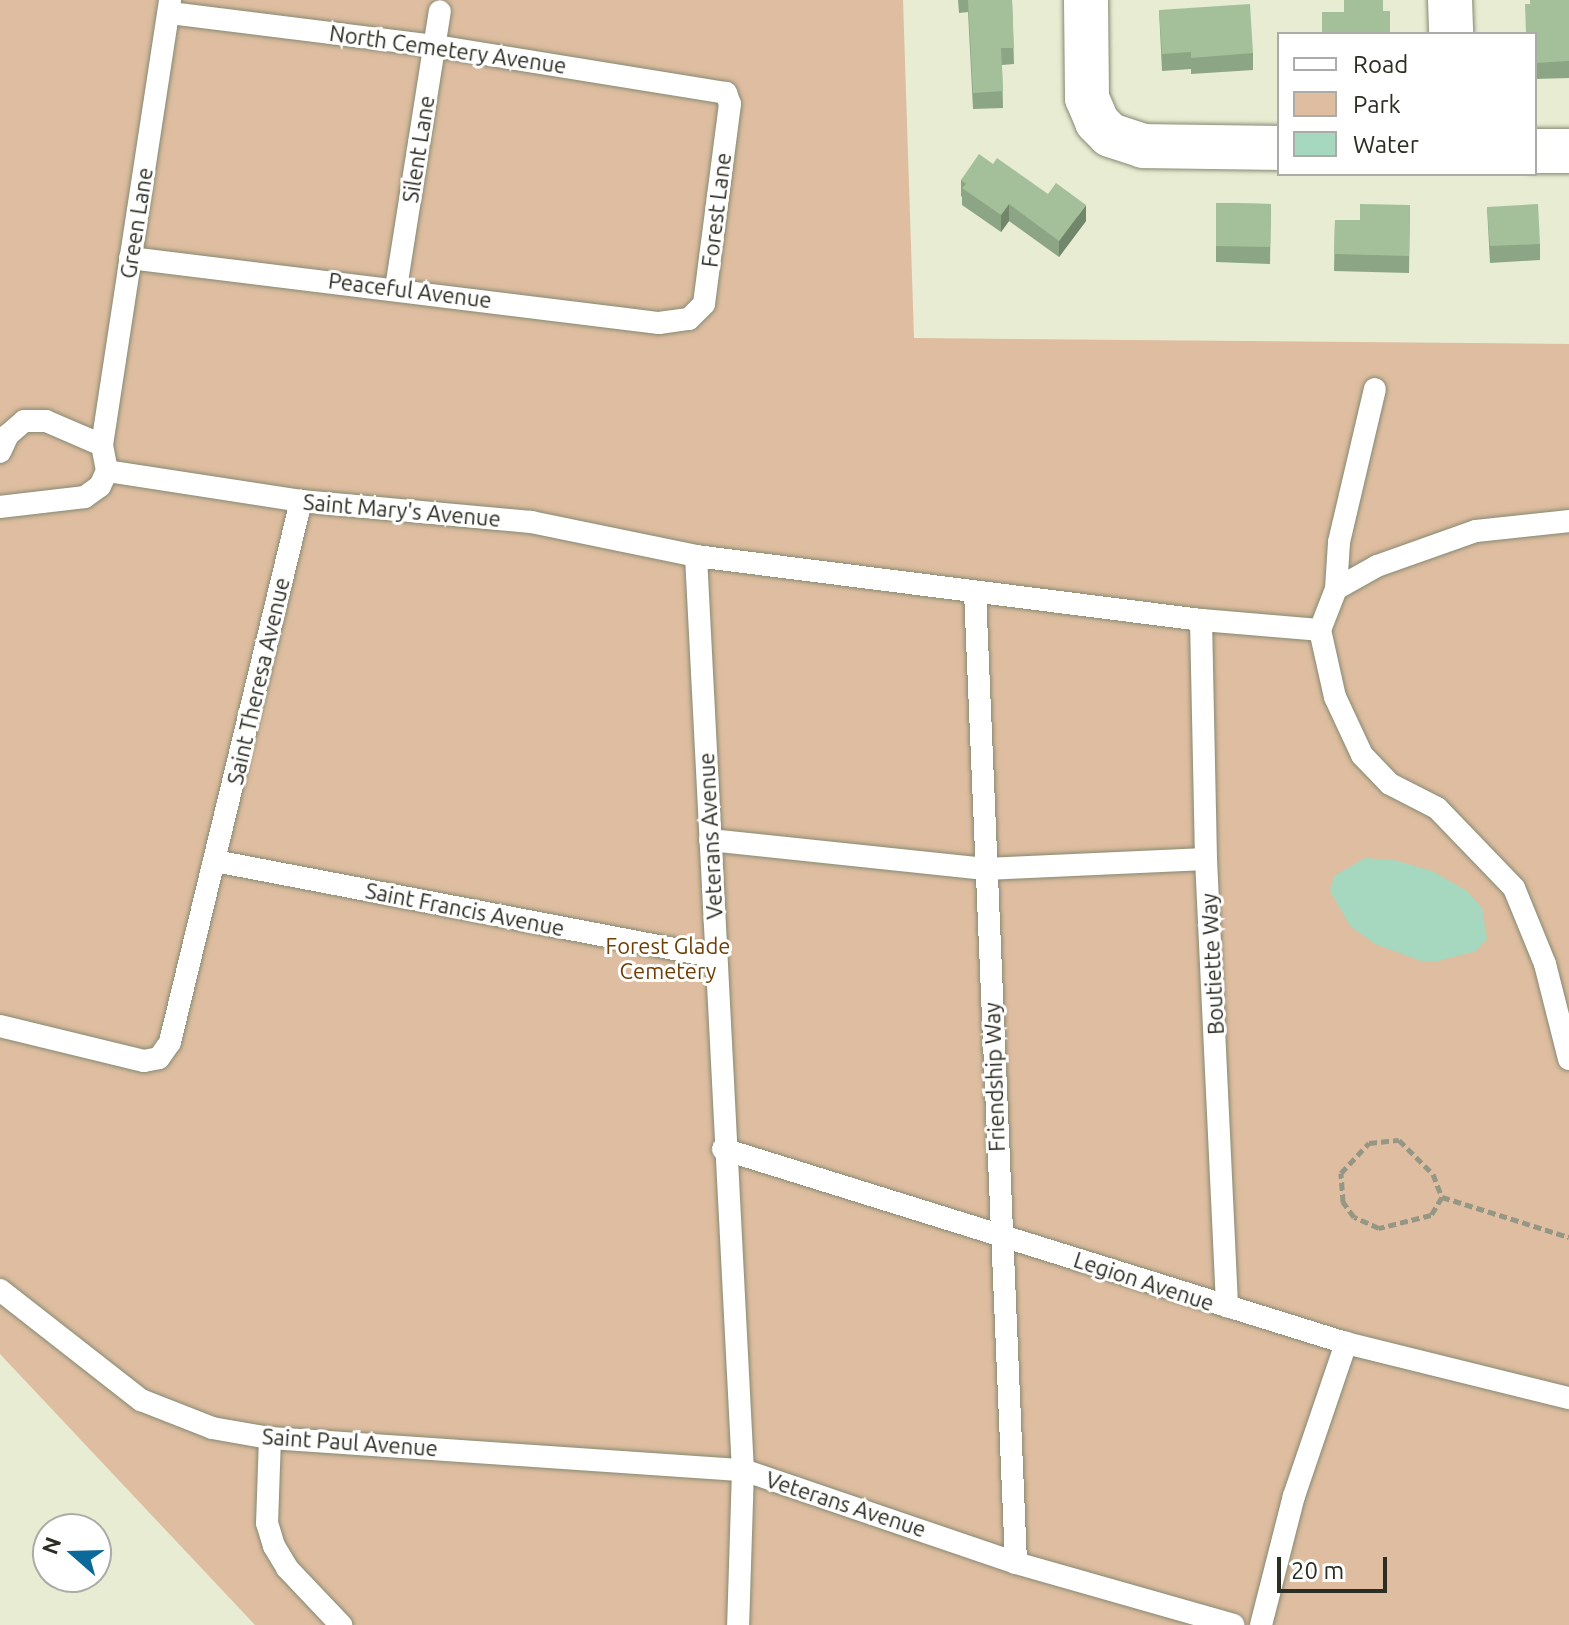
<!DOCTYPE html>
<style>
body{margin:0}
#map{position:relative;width:1569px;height:1625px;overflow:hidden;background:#e8ecd2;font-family:Ubuntu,sans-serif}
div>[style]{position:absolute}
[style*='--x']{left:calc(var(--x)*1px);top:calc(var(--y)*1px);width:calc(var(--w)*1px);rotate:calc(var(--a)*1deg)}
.green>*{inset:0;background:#debda0}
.water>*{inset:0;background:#a6d7bf}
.path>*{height:5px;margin-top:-2.5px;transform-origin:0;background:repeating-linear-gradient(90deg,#959784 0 8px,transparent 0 12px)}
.roads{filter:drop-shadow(0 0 2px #868972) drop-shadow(0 0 2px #868972)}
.lane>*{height:22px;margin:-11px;padding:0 11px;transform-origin:11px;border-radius:11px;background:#fff}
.street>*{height:44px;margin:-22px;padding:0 22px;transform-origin:22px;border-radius:22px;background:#fff}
.wall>*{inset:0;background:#8ca584}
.shaded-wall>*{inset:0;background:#72866c}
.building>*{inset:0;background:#a3c09a}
span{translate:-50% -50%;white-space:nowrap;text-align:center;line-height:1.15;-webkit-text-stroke:6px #fff;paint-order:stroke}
.street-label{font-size:22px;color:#2c2d23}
.park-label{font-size:22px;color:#6d3f06}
.legend{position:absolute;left:1277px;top:32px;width:260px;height:144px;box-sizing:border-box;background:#fff;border:2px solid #ababa7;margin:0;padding:10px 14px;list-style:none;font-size:24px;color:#2c2d23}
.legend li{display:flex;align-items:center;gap:16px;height:40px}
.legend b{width:40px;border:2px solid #ababa7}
.north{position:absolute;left:32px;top:1513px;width:80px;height:80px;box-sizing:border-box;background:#fff;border:2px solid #ababa7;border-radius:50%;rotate:290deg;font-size:22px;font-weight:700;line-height:32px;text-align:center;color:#2c2d23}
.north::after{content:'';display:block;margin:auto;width:28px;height:36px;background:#0b6a99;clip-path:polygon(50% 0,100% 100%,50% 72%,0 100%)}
.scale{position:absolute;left:1277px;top:1557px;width:110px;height:36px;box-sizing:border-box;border:4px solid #2c2d23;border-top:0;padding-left:10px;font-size:24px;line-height:28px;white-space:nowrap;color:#2c2d23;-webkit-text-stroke:6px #fff;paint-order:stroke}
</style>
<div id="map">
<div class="green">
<div style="clip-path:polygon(0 0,903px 0,914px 338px,1569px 344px,1569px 1625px,255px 1625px,0 1354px)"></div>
</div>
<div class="water">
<div style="clip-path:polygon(1365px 858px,1394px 860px,1432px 871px,1467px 891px,1482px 908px,1487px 939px,1476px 951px,1438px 961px,1421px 961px,1375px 944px,1350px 926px,1330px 891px,1334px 876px)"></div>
</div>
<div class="path">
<div style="--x:1399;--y:1140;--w:48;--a:45"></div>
<div style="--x:1433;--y:1174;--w:25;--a:69"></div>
<div style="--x:1442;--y:1197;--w:21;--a:121"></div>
<div style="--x:1431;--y:1215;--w:54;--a:166"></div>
<div style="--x:1379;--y:1228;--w:27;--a:-156"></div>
<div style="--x:1354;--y:1217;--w:19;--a:-126"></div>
<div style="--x:1343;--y:1202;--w:29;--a:-94"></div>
<div style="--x:1341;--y:1173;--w:41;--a:-47"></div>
<div style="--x:1369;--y:1143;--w:30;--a:-6"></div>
<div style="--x:1442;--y:1197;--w:133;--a:17.5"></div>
</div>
<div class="roads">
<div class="lane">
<div style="--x:130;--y:258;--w:533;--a:7.01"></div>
<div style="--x:659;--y:323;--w:30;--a:-8"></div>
<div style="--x:689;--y:319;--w:21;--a:-45"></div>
<div style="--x:704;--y:304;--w:202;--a:-82.6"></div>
<div style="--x:730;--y:104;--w:12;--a:-110"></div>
<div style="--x:726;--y:93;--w:295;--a:-170.8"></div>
<div style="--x:435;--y:46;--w:268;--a:-172.9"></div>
<div style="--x:396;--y:288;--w:280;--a:-81"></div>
<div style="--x:102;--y:445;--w:450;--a:-81.3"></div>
<div style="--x:0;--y:452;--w:19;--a:-65"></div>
<div style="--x:8;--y:435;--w:21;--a:-41"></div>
<div style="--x:24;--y:421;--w:22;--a:0"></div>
<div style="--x:46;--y:421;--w:61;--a:23.2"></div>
<div style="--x:102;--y:445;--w:26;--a:79"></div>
<div style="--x:107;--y:471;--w:17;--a:115"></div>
<div style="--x:100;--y:486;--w:19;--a:144"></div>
<div style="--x:85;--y:497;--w:86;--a:173.3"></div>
<div style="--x:107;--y:471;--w:196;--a:8.8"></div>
<div style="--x:301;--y:501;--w:231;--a:5.2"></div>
<div style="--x:531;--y:522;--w:168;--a:11.6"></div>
<div style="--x:696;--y:556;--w:509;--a:7.22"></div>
<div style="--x:1201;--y:620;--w:119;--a:4.8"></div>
<div style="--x:696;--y:556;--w:915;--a:87.06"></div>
<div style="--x:743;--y:1470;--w:155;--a:91.8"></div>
<div style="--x:1336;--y:589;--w:47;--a:-86.3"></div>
<div style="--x:1339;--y:542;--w:157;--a:-76.8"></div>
<div style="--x:975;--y:592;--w:972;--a:87.58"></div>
<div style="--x:1201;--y:620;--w:239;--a:88.8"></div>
<div style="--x:1206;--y:859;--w:448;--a:87.3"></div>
<div style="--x:1320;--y:630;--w:69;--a:77.4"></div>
<div style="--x:1335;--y:697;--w:64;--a:65"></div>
<div style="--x:1362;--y:755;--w:40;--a:46"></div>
<div style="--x:1390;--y:784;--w:53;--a:27.1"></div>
<div style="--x:1437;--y:808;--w:111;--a:46.1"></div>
<div style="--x:1514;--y:888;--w:82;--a:67.8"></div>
<div style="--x:1545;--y:964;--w:98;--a:75.8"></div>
<div style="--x:1320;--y:630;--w:44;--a:-68.7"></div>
<div style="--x:1336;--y:589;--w:47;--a:-29.3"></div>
<div style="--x:1377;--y:566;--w:105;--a:-19.5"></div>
<div style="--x:1476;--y:531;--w:94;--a:-6.1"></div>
<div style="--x:710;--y:840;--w:277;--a:6"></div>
<div style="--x:985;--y:869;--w:221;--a:-2.6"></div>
<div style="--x:215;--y:861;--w:510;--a:10.85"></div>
<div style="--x:0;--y:1026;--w:148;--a:13.7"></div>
<div style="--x:144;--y:1061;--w:15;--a:-11"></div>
<div style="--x:159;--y:1058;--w:19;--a:-55"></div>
<div style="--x:170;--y:1042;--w:557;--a:-76.39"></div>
<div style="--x:723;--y:1149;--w:653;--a:17.3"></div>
<div style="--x:1346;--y:1343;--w:230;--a:13.9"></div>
<div style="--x:0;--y:1290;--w:179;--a:38"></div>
<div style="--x:141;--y:1400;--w:76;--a:21.5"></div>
<div style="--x:212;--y:1428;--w:59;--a:9.8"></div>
<div style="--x:270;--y:1438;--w:474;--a:3.9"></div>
<div style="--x:743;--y:1470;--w:288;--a:18.8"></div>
<div style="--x:1016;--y:1563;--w:226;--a:15.9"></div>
<div style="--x:270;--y:1438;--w:85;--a:92"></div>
<div style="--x:267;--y:1523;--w:24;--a:73"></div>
<div style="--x:274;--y:1546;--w:26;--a:59"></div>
<div style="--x:287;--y:1568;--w:79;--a:46.5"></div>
<div style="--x:1261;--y:1625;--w:133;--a:-75.7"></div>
<div style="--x:1294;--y:1496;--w:162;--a:-71.2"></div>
</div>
<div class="street">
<div style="--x:1086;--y:0;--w:98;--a:89.4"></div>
<div style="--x:1087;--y:98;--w:26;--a:67"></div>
<div style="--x:1097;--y:122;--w:18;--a:45"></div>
<div style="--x:1110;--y:135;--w:35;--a:18"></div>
<div style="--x:1143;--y:146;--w:136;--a:0.8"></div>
<div style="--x:1450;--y:0;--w:34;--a:88"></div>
<div style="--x:1535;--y:151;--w:34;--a:0"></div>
</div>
</div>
<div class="wall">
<div style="clip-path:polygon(958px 0,1012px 0,1014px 64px,1002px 65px,1003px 108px,973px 109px,968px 12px,959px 13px)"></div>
<div style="clip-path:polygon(1530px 0,1569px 0,1569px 78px,1535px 79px,1535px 34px)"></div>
<div style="clip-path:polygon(1159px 10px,1253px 53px,1253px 70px,1191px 74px,1191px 69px,1162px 71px)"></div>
<div style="clip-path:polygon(993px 164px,1086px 221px,1059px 257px,1009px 221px,1001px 232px,962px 205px,962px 197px,961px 196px,961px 180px)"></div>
<div style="clip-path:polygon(1216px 203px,1271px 204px,1270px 264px,1216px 262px)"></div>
<div style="clip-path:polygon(1410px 205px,1409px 273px,1334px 271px,1335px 220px,1360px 220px)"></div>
<div style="clip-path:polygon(1487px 207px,1540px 244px,1540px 260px,1490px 263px)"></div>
</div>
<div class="shaded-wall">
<div style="clip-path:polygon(1009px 204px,1009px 221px,1001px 232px,1001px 215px)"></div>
<div style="clip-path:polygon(1086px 205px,1086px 221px,1059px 257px,1059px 241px)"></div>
</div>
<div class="building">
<div style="clip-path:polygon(968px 0,1012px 0,1014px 48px,1001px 48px,1003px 91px,973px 93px)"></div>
<div style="clip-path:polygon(1344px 0,1383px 0,1383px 11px,1390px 11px,1390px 34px,1322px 34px,1322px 12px,1344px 12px)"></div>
<div style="clip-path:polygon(1530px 0,1569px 0,1569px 61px,1535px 63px,1535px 34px,1526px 34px,1525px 4px,1531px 4px)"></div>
<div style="clip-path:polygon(1250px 4px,1253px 53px,1191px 58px,1191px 52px,1162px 54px,1159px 10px)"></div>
<div style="clip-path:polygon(979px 154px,993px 164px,997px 158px,1048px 194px,1056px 183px,1086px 205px,1059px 241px,1009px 204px,1001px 215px,962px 188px,966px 184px,961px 180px)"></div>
<div style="clip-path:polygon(1216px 203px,1271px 204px,1270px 247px,1216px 246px)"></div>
<div style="clip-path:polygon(1360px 204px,1410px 205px,1409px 256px,1334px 254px,1335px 220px,1360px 220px)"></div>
<div style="clip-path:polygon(1538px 204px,1540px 244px,1490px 246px,1487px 207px)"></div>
</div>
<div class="street-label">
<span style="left:448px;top:49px;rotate:8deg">North Cemetery Avenue</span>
<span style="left:418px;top:149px;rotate:-81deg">Silent Lane</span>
<span style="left:716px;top:210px;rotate:-83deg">Forest Lane</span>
<span style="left:136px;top:223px;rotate:-81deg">Green Lane</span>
<span style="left:410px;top:290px;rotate:7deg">Peaceful Avenue</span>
<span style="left:402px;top:510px;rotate:5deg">Saint Mary's Avenue</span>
<span style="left:258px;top:681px;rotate:-77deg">Saint Theresa Avenue</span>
<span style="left:710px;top:836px;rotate:-93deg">Veterans Avenue</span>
<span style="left:465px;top:909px;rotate:11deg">Saint Francis Avenue</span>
<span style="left:1212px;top:964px;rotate:-93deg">Boutiette Way</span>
<span style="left:994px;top:1077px;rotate:-92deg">Friendship Way</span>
<span style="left:1144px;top:1281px;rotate:18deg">Legion Avenue</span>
<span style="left:350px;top:1442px;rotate:4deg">Saint Paul Avenue</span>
<span style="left:846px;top:1504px;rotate:18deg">Veterans Avenue</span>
</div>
<div class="park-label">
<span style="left:668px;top:958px">Forest Glade<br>Cemetery</span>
</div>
<ul class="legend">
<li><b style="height:10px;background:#fff"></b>Road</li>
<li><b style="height:22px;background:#debda0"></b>Park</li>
<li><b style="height:22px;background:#a6d7bf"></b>Water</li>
</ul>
<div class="north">N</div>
<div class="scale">20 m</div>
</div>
